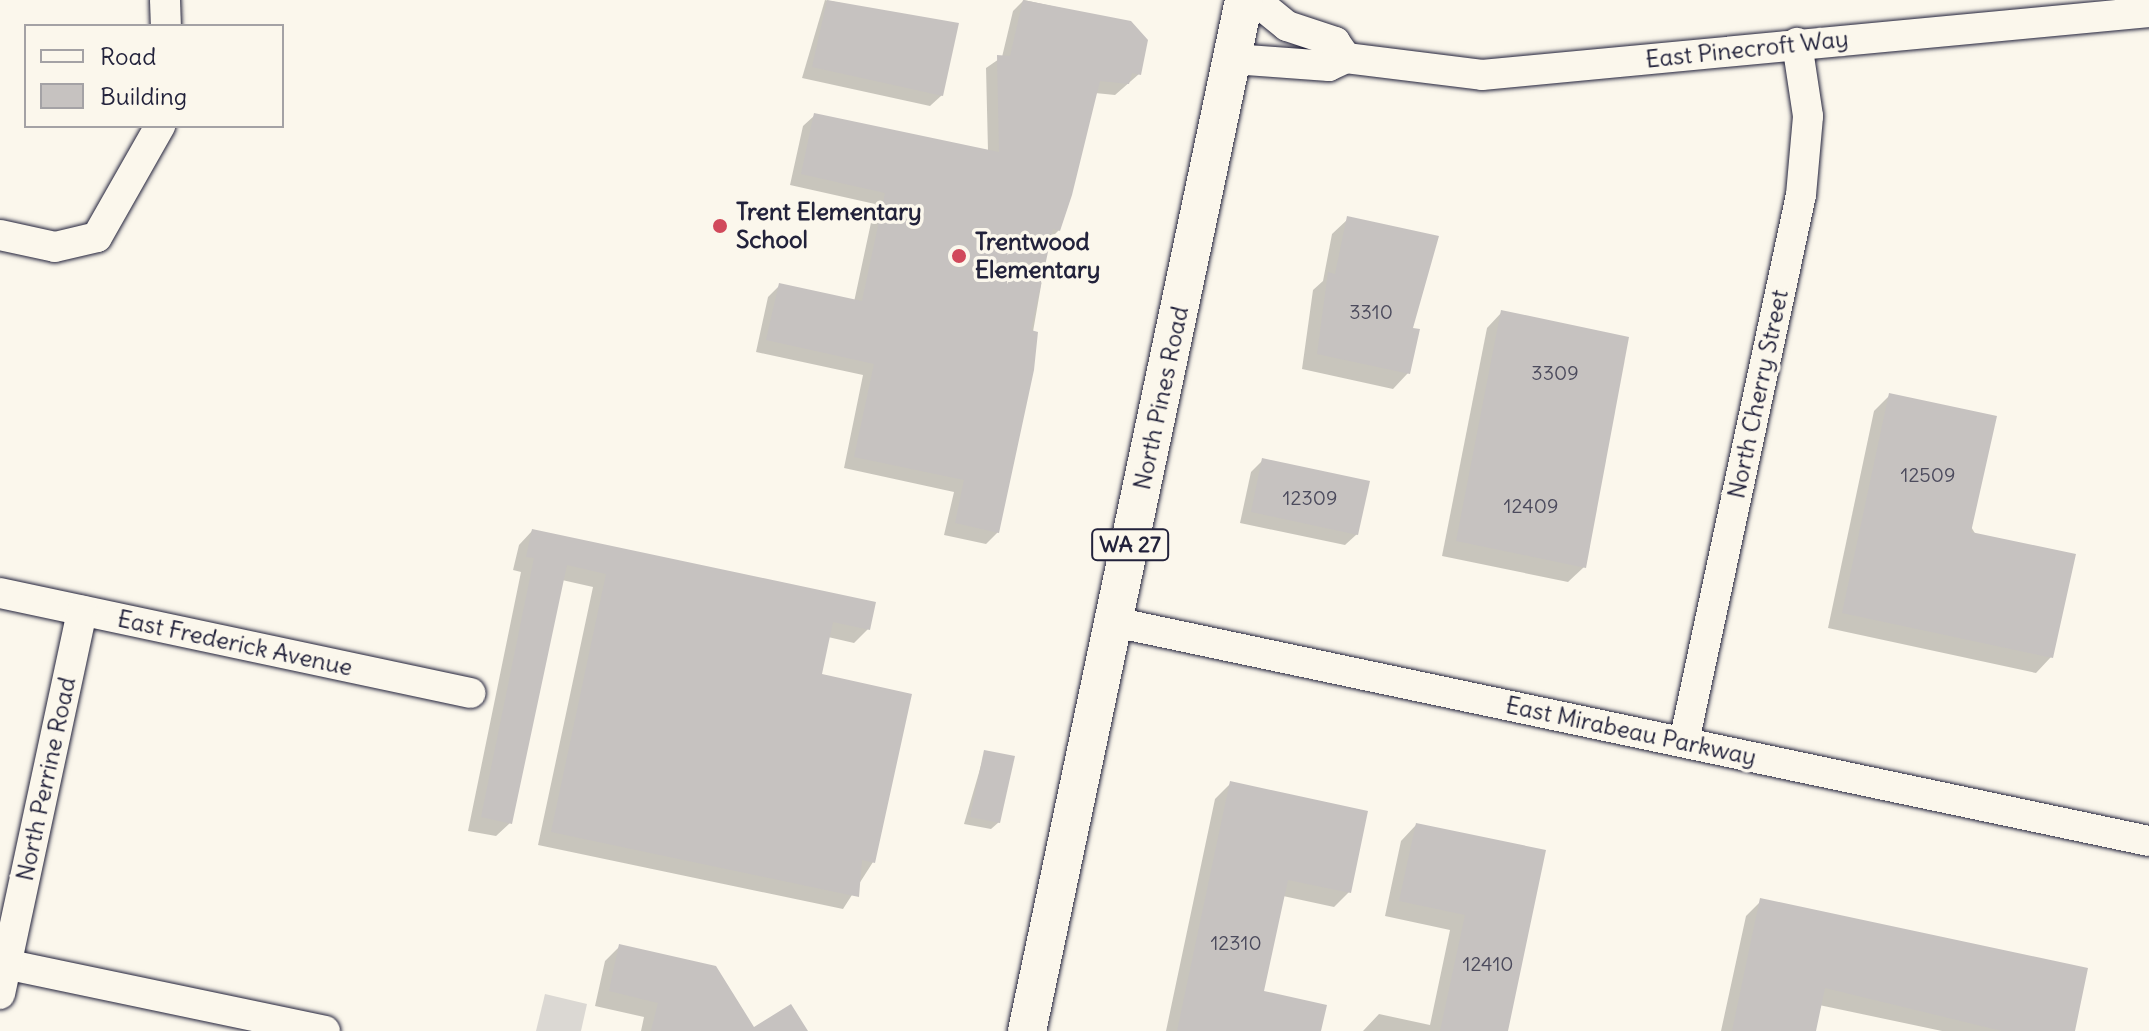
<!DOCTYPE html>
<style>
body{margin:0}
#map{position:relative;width:2149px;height:1031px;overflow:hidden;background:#fbf7ec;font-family:Delius,sans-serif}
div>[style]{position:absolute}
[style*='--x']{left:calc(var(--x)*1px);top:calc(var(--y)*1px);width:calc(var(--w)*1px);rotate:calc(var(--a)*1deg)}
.green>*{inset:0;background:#dbd8d3}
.shadow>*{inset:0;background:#0003}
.building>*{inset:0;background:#c6c2c0}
.roads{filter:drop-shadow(0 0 2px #22223b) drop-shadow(0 0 2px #22223b)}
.minor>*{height:30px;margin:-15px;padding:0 15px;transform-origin:15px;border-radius:15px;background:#fbf7ec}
.major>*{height:38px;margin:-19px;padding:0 19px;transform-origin:19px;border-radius:19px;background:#fbf7ec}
.dots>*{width:22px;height:22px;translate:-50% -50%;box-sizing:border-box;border:4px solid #fbf7ec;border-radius:50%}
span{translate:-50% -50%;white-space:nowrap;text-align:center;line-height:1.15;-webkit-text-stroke:7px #fbf7ec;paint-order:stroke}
.number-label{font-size:20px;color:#4b4a5c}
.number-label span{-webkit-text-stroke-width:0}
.shield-label span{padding:2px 6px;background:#fbf7ec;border:2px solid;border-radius:6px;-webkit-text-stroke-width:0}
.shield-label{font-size:22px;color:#22223b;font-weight:700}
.street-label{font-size:24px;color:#22223b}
.poi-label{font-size:24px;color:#22223b;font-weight:700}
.left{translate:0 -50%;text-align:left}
.legend{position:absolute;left:24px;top:24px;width:260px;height:104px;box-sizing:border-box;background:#fbf7ec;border:2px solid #a4a2a5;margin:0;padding:10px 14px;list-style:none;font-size:24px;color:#22223b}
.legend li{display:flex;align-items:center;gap:16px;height:40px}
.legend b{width:40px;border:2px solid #a4a2a5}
</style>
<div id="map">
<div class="green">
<div style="clip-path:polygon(545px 994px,587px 1004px,581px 1031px,536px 1031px)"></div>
</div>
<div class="shadow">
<div style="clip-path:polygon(825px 0,956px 25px,942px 95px,930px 106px,802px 78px)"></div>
<div style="clip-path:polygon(1024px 0,1130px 23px,1139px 74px,1115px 95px,1095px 93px,1059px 230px,1049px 240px,998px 532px,986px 544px,944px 535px,954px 492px,844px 468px,863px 375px,756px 352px,768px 297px,780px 285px,854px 302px,875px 204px,790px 185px,803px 126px,815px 115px,988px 151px,986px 68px,1002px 57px,1013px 11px)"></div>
<div style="clip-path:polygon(1348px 219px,1410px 329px,1408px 373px,1393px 389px,1302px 369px,1313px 290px,1323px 281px,1332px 234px)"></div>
<div style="clip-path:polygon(1502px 312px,1584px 567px,1568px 582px,1442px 556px,1487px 328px)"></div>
<div style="clip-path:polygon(1890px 395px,2051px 657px,2036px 673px,1828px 628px,1874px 411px)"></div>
<div style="clip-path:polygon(1263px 460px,1357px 534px,1345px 545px,1240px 523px,1251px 472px)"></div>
<div style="clip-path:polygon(532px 531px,868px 629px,854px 643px,828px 637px,820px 675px,873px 862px,843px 909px,538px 845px,593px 587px,562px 580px,510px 823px,496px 836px,468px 831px,521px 572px,513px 570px,519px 545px)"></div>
<div style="clip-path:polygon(985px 752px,999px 822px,991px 829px,964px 824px)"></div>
<div style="clip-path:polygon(1231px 783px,1349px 892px,1334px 907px,1283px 896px,1262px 993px,1319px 1031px,1166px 1031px,1215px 799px)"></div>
<div style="clip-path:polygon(1416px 825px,1544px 852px,1506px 1031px,1363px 1031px,1379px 1014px,1430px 1025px,1450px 930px,1385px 916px,1401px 841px)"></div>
<div style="clip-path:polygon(1761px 901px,2073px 1031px,1942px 1031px,1819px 1005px,1814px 1031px,1721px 1031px,1746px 916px)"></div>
<div style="clip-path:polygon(620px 946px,754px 1030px,806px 1031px,641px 1031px,644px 1017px,595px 1006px,605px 961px)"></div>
</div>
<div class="building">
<div style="clip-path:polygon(827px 0,959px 23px,943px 96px,812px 67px)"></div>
<div style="clip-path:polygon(1023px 0,1131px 21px,1148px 40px,1141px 75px,1132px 73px,1129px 84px,1100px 81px,1072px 195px,1060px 231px,1053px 229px,1031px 330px,1038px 332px,1034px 370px,999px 533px,955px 523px,964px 480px,854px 457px,874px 364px,766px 340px,779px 283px,862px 301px,885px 193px,801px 174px,814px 113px,999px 152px,997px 55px,1010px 56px)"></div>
<div style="clip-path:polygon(1347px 216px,1439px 236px,1413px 328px,1420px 329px,1410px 374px,1317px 354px,1328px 272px,1335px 274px)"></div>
<div style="clip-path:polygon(1501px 310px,1629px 337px,1586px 568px,1456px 541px)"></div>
<div style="clip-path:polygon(1889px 393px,1997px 416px,1971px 532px,2076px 554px,2053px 658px,1842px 613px)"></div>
<div style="clip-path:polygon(1262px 458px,1370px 481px,1358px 535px,1251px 512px)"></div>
<div style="clip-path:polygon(532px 529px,876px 602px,870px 630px,833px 622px,822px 674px,912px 694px,875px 863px,862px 860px,859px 897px,551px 832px,606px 574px,567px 565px,512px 824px,481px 817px,534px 558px,526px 557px)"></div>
<div style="clip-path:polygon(984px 750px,1015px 756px,1000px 823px,970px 817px)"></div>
<div style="clip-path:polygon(1230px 781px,1368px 811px,1351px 893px,1288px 880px,1264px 991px,1327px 1005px,1321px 1031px,1177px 1031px)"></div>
<div style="clip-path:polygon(1416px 823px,1546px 850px,1508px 1031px,1440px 1031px,1465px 915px,1399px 901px)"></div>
<div style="clip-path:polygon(1760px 898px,2088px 968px,2075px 1031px,2002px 1031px,1825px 988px,1816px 1031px,1732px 1031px)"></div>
<div style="clip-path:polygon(619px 944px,716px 966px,754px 1027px,791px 1004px,808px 1031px,651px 1031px,658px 1003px,609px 991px)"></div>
</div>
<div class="roads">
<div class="minor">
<div style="--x:165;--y:0;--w:26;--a:88"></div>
<div style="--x:1255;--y:0;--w:41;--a:39.1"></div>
<div style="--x:1287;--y:26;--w:51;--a:18.4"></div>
<div style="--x:1335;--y:42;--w:19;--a:55"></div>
<div style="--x:1233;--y:59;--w:96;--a:4.2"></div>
<div style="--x:1329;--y:66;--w:19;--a:-25"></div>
<div style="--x:1346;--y:58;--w:137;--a:7.1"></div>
<div style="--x:1482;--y:75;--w:670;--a:-5.4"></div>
<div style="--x:0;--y:235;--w:56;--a:12.3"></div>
<div style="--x:55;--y:247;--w:43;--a:-13.4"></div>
<div style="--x:97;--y:237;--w:128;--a:-60.4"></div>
<div style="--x:0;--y:593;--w:481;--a:12"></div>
<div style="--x:1114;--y:622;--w:1058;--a:11.95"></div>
<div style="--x:1684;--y:742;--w:559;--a:-77.93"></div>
<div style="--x:1801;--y:195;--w:79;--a:-84.9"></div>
<div style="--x:1808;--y:116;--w:74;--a:-98.6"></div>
<div style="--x:0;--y:963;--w:332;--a:11.8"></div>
<div style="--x:0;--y:994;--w:392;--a:-77.9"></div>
</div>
<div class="major">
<div style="--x:1027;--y:1031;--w:1054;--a:-78.11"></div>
</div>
</div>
<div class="dots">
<div style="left:720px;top:226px;background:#d1495b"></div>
<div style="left:959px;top:256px;background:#d1495b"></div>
</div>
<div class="number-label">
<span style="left:1371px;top:311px">3310</span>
<span style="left:1555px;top:372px">3309</span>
<span style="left:1928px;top:474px">12509</span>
<span style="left:1310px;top:497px">12309</span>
<span style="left:1531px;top:505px">12409</span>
<span style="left:1236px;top:942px">12310</span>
<span style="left:1488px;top:963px">12410</span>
</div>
<div class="shield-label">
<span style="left:1130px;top:545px">WA 27</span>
</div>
<div class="street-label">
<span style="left:1747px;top:49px;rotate:-6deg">East Pinecroft Way</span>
<span style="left:1758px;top:394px;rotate:-78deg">North Cherry Street</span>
<span style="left:1161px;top:398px;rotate:-78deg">North Pines Road</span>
<span style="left:235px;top:643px;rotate:12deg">East Frederick Avenue</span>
<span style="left:1631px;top:731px;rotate:12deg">East Mirabeau Parkway</span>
<span style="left:46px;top:779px;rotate:-78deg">North Perrine Road</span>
</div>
<div class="poi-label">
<span class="left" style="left:736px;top:226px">Trent Elementary<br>School</span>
<span class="left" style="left:975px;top:256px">Trentwood<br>Elementary</span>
</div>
<ul class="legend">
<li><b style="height:10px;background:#fbf7ec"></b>Road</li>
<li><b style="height:22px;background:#c6c2c0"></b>Building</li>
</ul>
</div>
